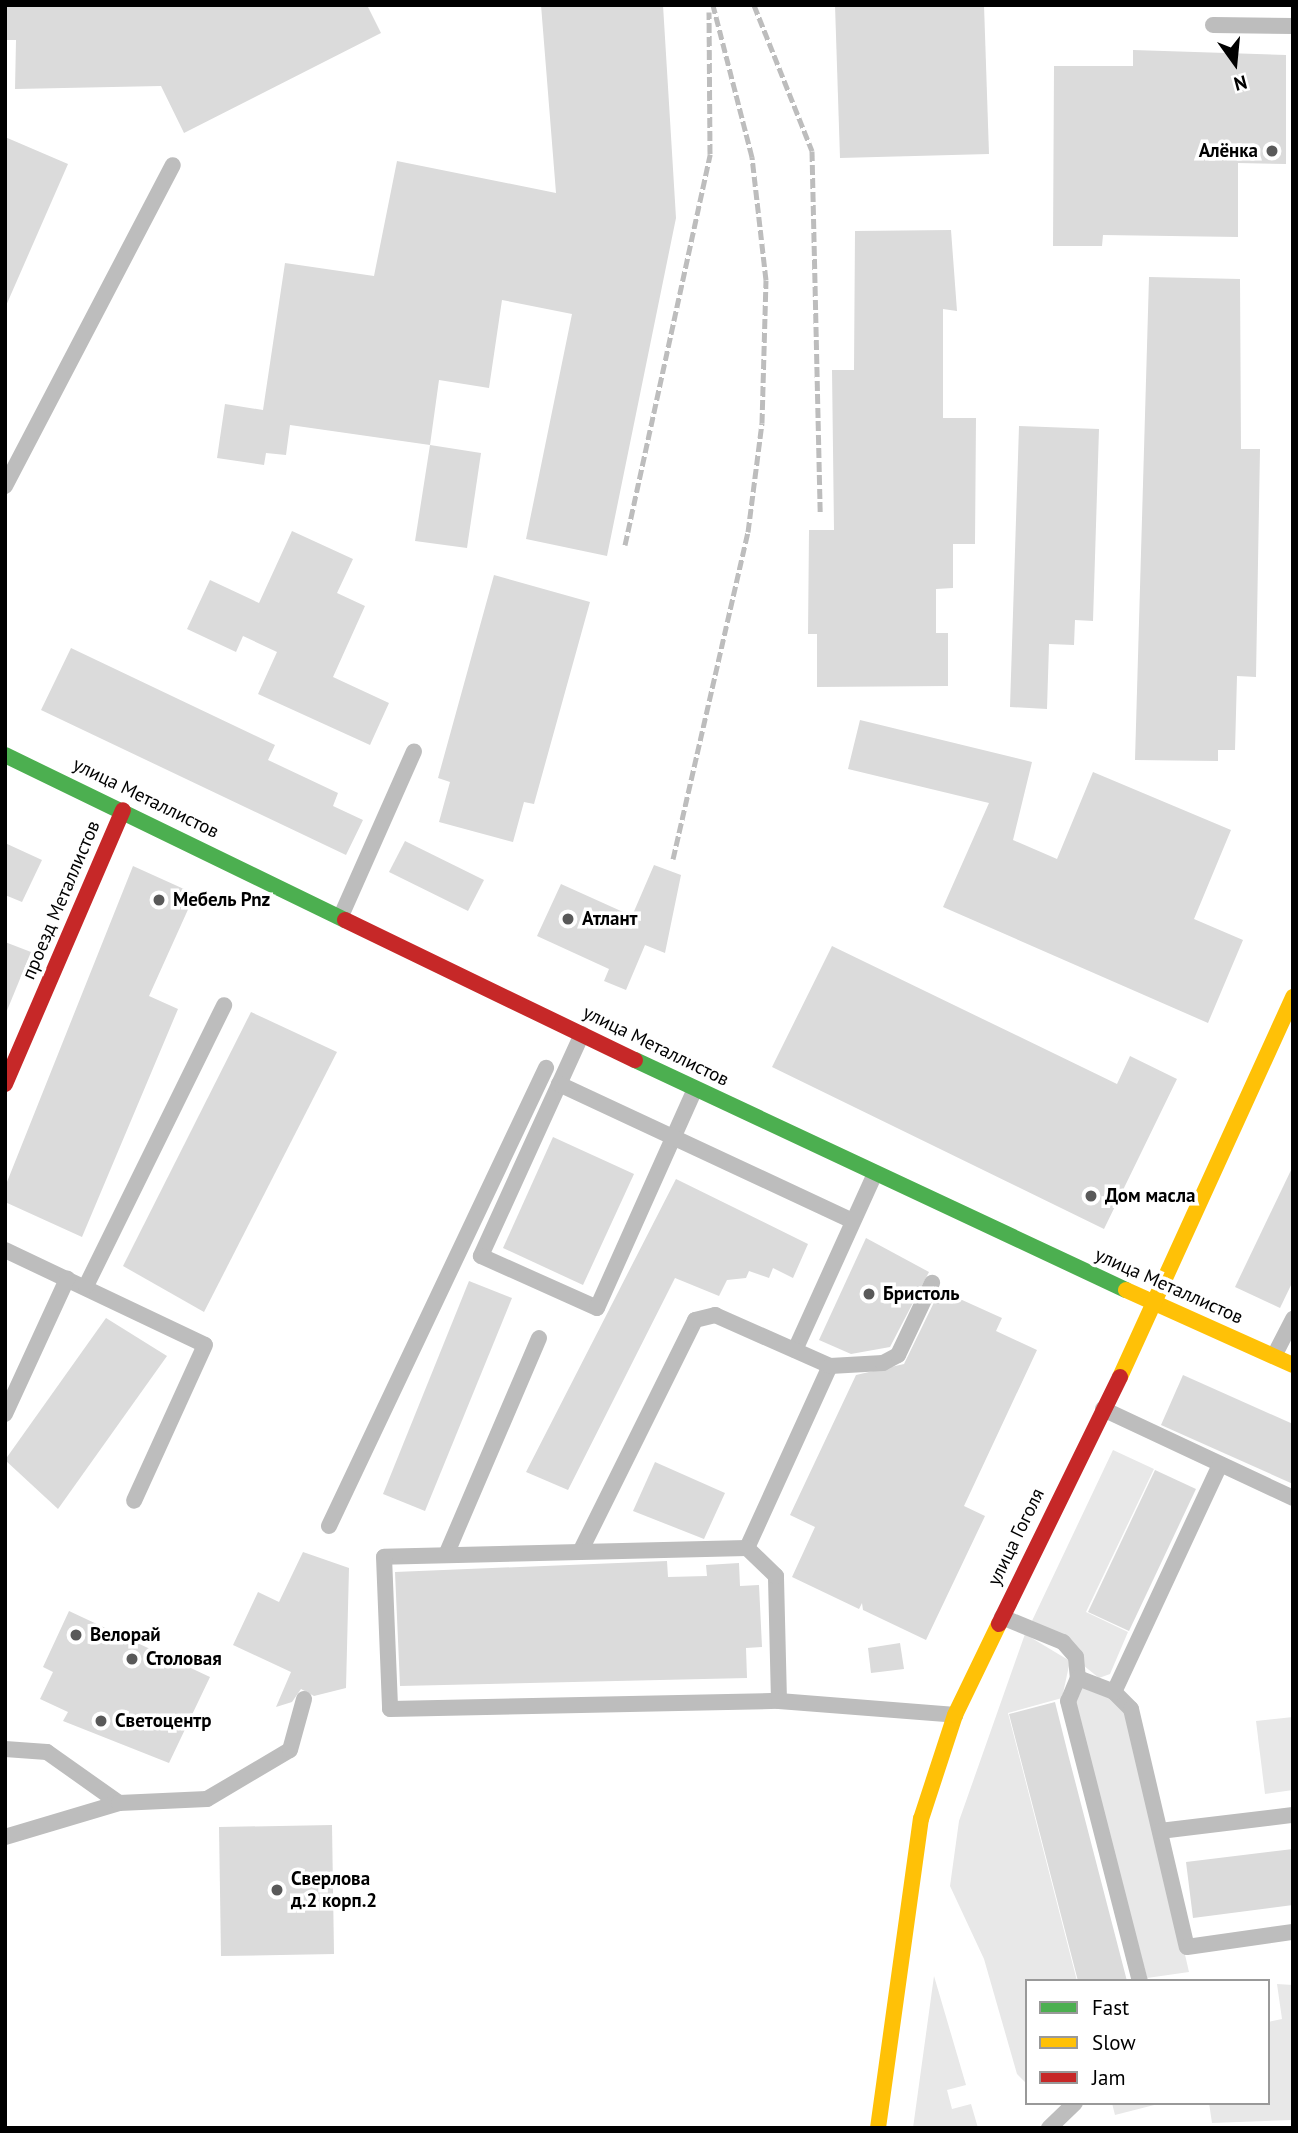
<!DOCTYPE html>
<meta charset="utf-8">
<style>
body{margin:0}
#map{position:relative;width:1298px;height:2133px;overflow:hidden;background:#fff;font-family:"PT Sans",sans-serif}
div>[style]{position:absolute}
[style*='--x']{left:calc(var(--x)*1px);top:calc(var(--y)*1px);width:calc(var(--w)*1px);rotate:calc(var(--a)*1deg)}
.green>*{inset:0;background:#e8e8e8}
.building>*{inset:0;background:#dbdbdb}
.lane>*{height:16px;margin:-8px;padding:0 8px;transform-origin:8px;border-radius:8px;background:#bdbdbd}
.fast>*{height:16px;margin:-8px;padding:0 8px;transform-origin:8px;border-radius:8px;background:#4caf50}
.slow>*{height:16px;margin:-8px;padding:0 8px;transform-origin:8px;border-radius:8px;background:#ffc107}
.jam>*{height:16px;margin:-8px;padding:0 8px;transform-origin:8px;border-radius:8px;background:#c62828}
.rail>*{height:5px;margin-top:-2.5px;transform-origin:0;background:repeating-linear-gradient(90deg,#bdbdbd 0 10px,transparent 0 13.5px)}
.dots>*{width:19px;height:19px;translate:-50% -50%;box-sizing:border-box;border:4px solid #fff;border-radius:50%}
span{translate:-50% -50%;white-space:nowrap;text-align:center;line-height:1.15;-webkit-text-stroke:7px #fff;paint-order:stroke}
.poi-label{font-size:19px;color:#000;font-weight:700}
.right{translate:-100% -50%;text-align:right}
.left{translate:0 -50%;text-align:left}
.street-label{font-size:19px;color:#000}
.frame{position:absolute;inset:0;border:7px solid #000;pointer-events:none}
.legend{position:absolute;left:1025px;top:1979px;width:245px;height:126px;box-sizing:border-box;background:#fff;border:2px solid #999;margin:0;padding:9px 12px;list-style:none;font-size:21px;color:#000}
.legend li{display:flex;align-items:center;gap:14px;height:35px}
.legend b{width:35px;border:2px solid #999}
.north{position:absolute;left:1200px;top:28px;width:70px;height:70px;-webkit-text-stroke:5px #fff;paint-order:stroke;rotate:165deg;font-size:19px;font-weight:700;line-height:28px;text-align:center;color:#000}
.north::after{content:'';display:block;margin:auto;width:24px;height:32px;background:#000;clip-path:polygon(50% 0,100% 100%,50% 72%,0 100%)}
</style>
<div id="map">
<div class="green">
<div style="clip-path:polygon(1113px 1450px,1154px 1469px,1086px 1612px,1128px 1632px,1110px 1674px,1099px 1678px,1031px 1623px)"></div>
<div style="clip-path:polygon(1025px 1634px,1070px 1661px,1062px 1698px,1008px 1713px,1077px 1981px,1027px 1981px,1027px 2084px,1017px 2074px,984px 1959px,950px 1886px,959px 1821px)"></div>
<div style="clip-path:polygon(1081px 1682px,1113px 1695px,1130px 1716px,1189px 1972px,1147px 1978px,1073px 1701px)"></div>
<div style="clip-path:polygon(1293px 1717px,1293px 1790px,1265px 1794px,1256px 1721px)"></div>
<div style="clip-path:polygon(934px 1976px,966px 2085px,947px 2090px,952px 2109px,971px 2104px,978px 2128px,913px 2128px)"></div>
<div style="clip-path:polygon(1277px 1984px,1293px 1985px,1293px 2120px,1212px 2123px,1209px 2103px,1268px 2103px,1268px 2022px,1282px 2019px)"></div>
<div style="clip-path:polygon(1112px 2103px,1162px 2103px,1115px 2115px)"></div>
</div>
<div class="building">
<div style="clip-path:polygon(5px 5px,367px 5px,381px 33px,184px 133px,161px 86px,15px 89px,16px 40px,5px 40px)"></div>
<div style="clip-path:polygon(541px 5px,663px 5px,676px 218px,607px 556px,526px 539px,572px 314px,502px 300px,489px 388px,439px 380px,430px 445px,290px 425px,286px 455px,266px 453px,264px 465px,217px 458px,225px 404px,263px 410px,285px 263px,374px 276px,397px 161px,556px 193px)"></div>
<div style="clip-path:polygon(835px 5px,984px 5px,989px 154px,840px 158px)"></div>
<div style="clip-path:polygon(1133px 50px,1286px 55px,1286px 164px,1238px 163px,1238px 237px,1103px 235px,1102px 246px,1053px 246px,1054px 66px,1133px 66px)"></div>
<div style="clip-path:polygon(5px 137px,68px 164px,5px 308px)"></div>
<div style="clip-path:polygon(951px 230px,957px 311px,943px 309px,943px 418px,976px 418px,975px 544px,953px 544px,953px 588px,936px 589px,936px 633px,948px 633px,948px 686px,817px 687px,817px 634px,808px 634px,809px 530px,834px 530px,832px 370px,854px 370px,855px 231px)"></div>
<div style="clip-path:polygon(1149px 277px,1240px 279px,1241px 449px,1260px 449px,1256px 677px,1237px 676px,1235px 750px,1218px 750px,1218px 761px,1135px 760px)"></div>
<div style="clip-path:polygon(1019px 426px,1099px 429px,1093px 621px,1075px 620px,1074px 645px,1049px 644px,1047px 709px,1010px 707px)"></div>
<div style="clip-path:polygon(430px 445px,481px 453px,467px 548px,415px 541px)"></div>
<div style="clip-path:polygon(292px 531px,353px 559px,337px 593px,365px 606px,333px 677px,389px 703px,370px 745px,258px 694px,277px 652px,243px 636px,236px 652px,187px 629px,210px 580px,259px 603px)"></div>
<div style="clip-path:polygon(494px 575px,590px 602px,534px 804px,524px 802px,513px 842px,439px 822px,450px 782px,438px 778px)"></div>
<div style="clip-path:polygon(71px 648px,275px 745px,268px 760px,338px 793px,333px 806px,363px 820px,346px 855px,41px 710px)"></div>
<div style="clip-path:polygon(860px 720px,1032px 762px,1013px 840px,1057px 859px,1093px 772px,1231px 830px,1194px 919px,1243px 940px,1208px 1023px,943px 907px,989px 803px,848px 769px)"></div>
<div style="clip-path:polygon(405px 841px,484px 880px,468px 911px,389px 872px)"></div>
<div style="clip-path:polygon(5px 843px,42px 860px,22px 902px,5px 895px)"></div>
<div style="clip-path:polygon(654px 865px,681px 875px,665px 953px,645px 945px,626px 990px,604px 981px,609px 969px,537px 936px,561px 884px,632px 916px)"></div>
<div style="clip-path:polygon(133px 866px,195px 894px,149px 996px,178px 1009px,82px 1237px,5px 1202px,5px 1187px)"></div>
<div style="clip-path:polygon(5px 942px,31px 952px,6px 1013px,5px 1013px)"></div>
<div style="clip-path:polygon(832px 946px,1117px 1084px,1130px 1056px,1177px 1079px,1104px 1229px,772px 1067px)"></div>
<div style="clip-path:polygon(251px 1012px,337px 1052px,204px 1312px,123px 1266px)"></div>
<div style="clip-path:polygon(553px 1137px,634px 1174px,583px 1285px,503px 1248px)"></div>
<div style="clip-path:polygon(1293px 1166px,1293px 1281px,1280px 1308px,1235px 1287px)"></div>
<div style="clip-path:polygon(676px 1179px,808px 1244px,793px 1278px,773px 1268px,769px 1278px,749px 1271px,746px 1278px,727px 1280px,719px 1296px,675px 1278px,568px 1490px,526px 1472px)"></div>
<div style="clip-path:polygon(866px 1238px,929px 1272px,890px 1347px,851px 1354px,819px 1340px)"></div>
<div style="clip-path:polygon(469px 1281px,512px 1298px,425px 1511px,383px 1494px)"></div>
<div style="clip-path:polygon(940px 1290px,1002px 1318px,996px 1331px,1037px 1350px,964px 1506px,985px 1516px,926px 1640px,863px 1610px,862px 1603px,859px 1609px,792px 1577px,815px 1527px,790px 1515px,856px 1375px,904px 1364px)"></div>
<div style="clip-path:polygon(106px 1318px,167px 1356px,58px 1509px,5px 1460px)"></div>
<div style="clip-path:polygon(1183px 1375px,1293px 1424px,1293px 1484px,1161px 1425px)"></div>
<div style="clip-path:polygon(655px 1462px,725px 1493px,704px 1539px,633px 1511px)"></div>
<div style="clip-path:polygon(1155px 1470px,1196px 1489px,1129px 1631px,1088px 1612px)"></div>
<div style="clip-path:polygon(303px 1552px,349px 1568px,346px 1688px,314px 1696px,301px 1689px,292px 1702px,276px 1707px,291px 1672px,233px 1645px,258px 1592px,279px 1602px)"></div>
<div style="clip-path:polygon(667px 1561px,668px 1577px,707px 1576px,706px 1565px,739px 1563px,740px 1586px,759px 1585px,762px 1647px,746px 1648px,747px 1678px,400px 1686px,395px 1572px)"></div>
<div style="clip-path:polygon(69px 1611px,210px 1677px,169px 1763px,63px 1721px,68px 1712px,40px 1699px,53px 1672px,43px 1667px)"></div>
<div style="clip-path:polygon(900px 1643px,904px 1669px,871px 1673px,868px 1648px)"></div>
<div style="clip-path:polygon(1055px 1702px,1068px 1754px,1127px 1981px,1078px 1981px,1009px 1714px)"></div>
<div style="clip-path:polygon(332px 1825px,334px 1954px,221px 1956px,219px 1827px)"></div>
<div style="clip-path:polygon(1293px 1849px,1293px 1905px,1193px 1918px,1186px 1862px)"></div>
</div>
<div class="lane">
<div style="--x:1213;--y:25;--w:80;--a:0.7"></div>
<div style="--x:5;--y:486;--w:362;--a:-62.4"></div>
<div style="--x:341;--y:916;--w:180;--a:-66.1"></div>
<div style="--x:582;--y:1034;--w:244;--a:114.5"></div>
<div style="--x:481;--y:1256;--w:127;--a:24.1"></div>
<div style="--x:597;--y:1308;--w:240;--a:-65.9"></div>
<div style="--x:559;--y:1084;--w:324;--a:25"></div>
<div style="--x:5;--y:1250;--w:221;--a:25.4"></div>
<div style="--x:205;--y:1345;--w:171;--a:114.5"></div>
<div style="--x:86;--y:1286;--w:313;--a:-63.8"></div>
<div style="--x:795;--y:1350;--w:191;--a:-65.6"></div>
<div style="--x:1274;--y:1356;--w:42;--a:-62.8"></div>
<div style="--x:1103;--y:1409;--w:210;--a:25.1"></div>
<div style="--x:5;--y:1414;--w:149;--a:-65.3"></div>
<div style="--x:329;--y:1526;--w:507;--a:-64.65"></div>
<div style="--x:747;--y:1548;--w:200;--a:-65.5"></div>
<div style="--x:580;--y:1552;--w:259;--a:-63.6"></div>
<div style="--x:695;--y:1320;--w:21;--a:-14"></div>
<div style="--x:715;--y:1315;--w:126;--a:23.9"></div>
<div style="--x:830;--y:1366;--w:53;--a:-3.2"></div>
<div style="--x:883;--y:1363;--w:17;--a:-28"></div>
<div style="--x:898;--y:1355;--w:80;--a:-64.7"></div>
<div style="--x:446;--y:1555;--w:236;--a:-66.8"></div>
<div style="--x:1002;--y:1617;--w:66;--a:22.3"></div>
<div style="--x:1063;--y:1642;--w:20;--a:49"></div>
<div style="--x:1076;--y:1657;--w:21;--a:85"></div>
<div style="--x:1078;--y:1678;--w:39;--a:21"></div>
<div style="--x:1114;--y:1692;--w:24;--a:45"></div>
<div style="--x:1131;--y:1709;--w:244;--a:76.8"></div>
<div style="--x:1187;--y:1947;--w:107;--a:-8.1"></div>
<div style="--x:1078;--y:1678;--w:25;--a:113"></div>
<div style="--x:1068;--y:1701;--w:289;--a:75.6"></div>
<div style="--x:1114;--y:1692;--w:251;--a:-65"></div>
<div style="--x:779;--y:1701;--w:125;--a:-91.4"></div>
<div style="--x:776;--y:1576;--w:40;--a:-136"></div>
<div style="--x:747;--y:1548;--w:363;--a:178.6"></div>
<div style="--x:384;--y:1557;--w:152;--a:87.7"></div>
<div style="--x:390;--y:1709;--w:389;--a:-1.2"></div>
<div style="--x:779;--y:1701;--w:177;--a:4.5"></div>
<div style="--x:5;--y:1749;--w:42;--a:4.1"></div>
<div style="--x:47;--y:1752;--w:88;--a:35.3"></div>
<div style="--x:1160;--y:1831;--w:134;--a:-6.9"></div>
<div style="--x:5;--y:1837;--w:119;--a:-16.6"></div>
<div style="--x:119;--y:1803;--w:88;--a:-2.6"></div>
<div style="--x:207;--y:1799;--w:96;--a:-30.6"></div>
<div style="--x:290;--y:1750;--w:53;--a:-74.6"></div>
<div style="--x:1049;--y:2128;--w:36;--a:-44"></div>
</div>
<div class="fast">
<div style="--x:5;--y:755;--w:378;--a:25.9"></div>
<div style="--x:635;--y:1060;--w:542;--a:25.1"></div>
</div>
<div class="slow">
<div style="--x:1126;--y:1290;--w:183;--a:24.2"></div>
<div style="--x:1120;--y:1377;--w:418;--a:-65.5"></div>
<div style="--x:878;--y:2128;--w:312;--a:-82.1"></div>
<div style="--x:921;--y:1819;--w:109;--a:-71.9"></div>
<div style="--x:955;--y:1715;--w:101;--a:-64.2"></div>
</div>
<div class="jam">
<div style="--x:345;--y:920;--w:322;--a:25.8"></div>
<div style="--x:5;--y:1084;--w:298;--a:-66.7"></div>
<div style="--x:999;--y:1624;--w:275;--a:-63.9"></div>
</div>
<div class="rail">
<div style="--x:754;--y:5;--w:157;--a:68.3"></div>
<div style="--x:812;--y:151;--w:364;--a:88.7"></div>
<div style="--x:625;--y:545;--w:400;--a:-77.7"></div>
<div style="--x:710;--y:154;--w:142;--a:-90.4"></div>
<div style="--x:673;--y:859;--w:335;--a:-77.1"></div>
<div style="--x:748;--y:532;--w:110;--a:-82.7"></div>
<div style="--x:762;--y:423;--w:143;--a:-88.4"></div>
<div style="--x:766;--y:280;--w:124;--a:-96.5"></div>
<div style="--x:752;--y:157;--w:157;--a:-104.4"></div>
</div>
<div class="dots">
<div style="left:1272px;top:151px;background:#595959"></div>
<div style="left:159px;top:900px;background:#595959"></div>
<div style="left:568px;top:919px;background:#595959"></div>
<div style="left:1091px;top:1196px;background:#595959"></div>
<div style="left:869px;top:1294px;background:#595959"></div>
<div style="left:76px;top:1635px;background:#595959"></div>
<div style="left:132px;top:1659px;background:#595959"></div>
<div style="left:101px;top:1721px;background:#595959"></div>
<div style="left:277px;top:1890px;background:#595959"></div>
</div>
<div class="poi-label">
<span class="right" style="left:1258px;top:151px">Алёнка</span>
<span class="left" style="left:173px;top:900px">Мебель Pnz</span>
<span class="left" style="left:582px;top:919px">Атлант</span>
<span class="left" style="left:1105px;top:1196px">Дом масла</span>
<span class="left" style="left:883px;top:1294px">Бристоль</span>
<span class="left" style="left:90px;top:1635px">Велорай</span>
<span class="left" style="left:146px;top:1659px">Столовая</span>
<span class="left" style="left:115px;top:1721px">Светоцентр</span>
<span class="left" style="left:291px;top:1890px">Сверлова<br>д.2 корп.2</span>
</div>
<div class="street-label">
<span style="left:146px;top:798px;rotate:26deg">улица Металлистов</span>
<span style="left:61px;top:900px;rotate:-67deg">проезд Металлистов</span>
<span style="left:656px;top:1046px;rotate:26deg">улица Металлистов</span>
<span style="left:1169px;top:1286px;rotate:24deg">улица Металлистов</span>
<span style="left:1016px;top:1537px;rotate:-64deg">улица Гоголя</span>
</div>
<div class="frame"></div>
<ul class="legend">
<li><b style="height:9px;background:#4caf50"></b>Fast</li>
<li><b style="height:9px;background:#ffc107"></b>Slow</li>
<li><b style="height:9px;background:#c62828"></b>Jam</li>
</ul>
<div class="north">N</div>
</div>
